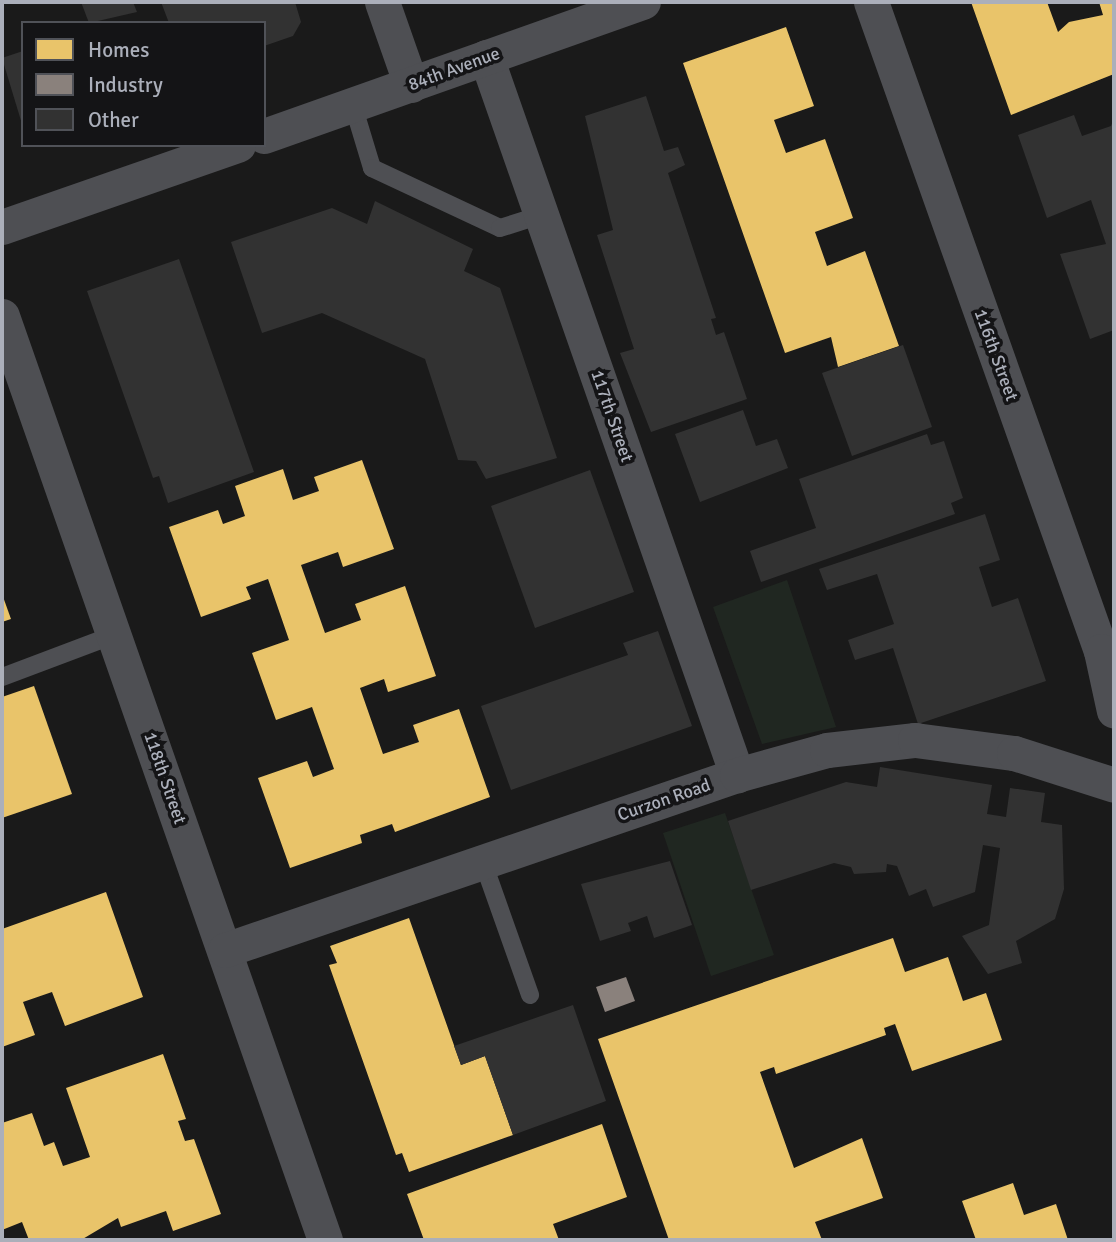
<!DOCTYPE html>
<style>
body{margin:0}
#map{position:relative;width:1116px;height:1242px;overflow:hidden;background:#1a1a1a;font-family:Signika,sans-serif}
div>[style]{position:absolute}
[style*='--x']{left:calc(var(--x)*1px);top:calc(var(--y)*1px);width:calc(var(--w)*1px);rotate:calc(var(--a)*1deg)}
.green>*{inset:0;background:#202721}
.homes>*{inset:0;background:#e9c46a}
.industry>*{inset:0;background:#8a817c}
.building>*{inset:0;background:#323232}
.lane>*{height:18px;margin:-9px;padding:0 9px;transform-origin:9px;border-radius:9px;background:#4e4f53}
.street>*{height:35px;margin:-17.5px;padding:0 17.5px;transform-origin:17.5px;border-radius:17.5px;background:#4e4f53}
span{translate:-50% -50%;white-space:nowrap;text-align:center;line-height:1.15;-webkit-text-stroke:7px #141416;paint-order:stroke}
.street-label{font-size:18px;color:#abafba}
.frame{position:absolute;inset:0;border:4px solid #abafba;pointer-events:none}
.legend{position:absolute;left:21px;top:21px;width:245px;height:126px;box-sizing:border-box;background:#141416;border:2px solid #505258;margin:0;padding:9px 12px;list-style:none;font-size:21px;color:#abafba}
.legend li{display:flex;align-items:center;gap:14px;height:35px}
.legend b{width:35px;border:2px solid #505258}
</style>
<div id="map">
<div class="green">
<div style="clip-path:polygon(787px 580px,836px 727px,762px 744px,713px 607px)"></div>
<div style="clip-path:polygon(725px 813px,774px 955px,711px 976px,663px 833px)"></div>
</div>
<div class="homes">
<div style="clip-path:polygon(971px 2px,1047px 2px,1058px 32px,1069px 22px,1103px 15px,1099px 2px,1114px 2px,1114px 74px,1011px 115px)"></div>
<div style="clip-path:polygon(786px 27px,814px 106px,774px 120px,786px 153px,825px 139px,853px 218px,815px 232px,827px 266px,865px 251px,899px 346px,838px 367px,831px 337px,785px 353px,683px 63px)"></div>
<div style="clip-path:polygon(362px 460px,394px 549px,343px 567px,338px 552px,301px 565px,325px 633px,361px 620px,355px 604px,405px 586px,436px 676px,388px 692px,384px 679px,360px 688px,383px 754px,419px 742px,413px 725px,459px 709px,490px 797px,395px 832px,392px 824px,360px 835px,362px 843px,290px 868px,258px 778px,307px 761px,313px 777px,334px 769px,312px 707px,276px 720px,252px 653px,289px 640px,268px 579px,246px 587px,251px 599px,201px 617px,169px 527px,218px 510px,223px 524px,245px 516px,235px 486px,283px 469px,293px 500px,319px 491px,314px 477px)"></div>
<div style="clip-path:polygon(2px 594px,11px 619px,2px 622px)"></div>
<div style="clip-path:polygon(34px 686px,72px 794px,2px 818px,2px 697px)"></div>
<div style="clip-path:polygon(106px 892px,143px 997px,65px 1026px,52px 992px,23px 1002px,35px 1035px,2px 1047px,2px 929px)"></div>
<div style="clip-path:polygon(409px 918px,461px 1065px,485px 1056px,513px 1135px,409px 1172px,402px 1153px,396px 1155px,329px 965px,337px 963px,330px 946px)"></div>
<div style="clip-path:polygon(893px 938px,905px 972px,948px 957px,963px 1001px,986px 993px,1002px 1040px,912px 1071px,895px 1024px,884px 1028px,886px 1035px,776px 1074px,774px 1067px,760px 1072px,794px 1168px,862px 1138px,883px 1198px,815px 1222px,822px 1240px,669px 1240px,598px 1039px)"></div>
<div style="clip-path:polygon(163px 1054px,186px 1119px,178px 1121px,185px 1141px,194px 1139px,221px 1214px,173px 1231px,166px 1211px,121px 1227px,118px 1218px,81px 1240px,29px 1240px,22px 1222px,2px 1230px,2px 1123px,32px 1113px,44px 1146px,54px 1142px,63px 1166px,90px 1157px,66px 1088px)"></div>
<div style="clip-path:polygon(602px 1124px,627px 1197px,553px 1224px,559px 1240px,424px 1240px,407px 1194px)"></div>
<div style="clip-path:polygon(1013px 1183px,1024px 1215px,1056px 1204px,1068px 1240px,976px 1240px,962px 1201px)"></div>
</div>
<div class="industry">
<div style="clip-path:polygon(626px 977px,635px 1001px,605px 1012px,596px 987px)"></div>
</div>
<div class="building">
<div style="clip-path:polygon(81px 2px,133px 2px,137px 12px,89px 23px)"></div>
<div style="clip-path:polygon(161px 2px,295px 2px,301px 22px,293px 36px,264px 46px,264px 23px,169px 23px)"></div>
<div style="clip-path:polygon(23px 51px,23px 124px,22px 124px,2px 58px)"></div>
<div style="clip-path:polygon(646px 96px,664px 151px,678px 147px,685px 165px,668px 173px,716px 318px,711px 319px,716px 335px,724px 332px,747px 399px,651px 432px,620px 353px,634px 349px,597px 235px,613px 230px,585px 116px)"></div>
<div style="clip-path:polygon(1074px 115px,1082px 136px,1111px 126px,1114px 118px,1114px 330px,1090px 339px,1060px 254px,1106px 244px,1091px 200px,1047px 218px,1018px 135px)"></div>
<div style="clip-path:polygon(375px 201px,473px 249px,464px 271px,500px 288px,557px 458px,486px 479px,476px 461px,458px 460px,425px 359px,322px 313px,262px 333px,231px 242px,332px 208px,367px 224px)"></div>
<div style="clip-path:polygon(179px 259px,254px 472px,168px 503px,159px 476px,153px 478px,87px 291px)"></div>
<div style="clip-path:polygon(903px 345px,932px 427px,852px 456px,822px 373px)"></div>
<div style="clip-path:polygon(743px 410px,756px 446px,777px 439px,788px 468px,700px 502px,675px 434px)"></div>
<div style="clip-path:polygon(927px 434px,931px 445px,944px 441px,963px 498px,951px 503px,955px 514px,761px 582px,750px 551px,816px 528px,799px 479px)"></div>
<div style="clip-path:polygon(590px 470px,634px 592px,535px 628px,491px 506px)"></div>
<div style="clip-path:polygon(985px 514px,1000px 560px,979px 567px,992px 607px,1018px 598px,1046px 681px,918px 724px,893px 648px,855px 660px,848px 640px,894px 624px,877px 574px,827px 590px,819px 569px)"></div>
<div style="clip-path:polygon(658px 631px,692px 726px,511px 790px,481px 706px,628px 655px,623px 643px)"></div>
<div style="clip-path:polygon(880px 767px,992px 785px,987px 814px,1006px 817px,1010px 788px,1045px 793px,1041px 822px,1062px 825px,1064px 889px,1055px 919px,1016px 941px,1022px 963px,988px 974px,962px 936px,989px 925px,1000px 848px,983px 845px,975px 892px,933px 907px,926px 889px,909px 896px,897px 866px,887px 864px,886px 872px,854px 874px,851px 867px,834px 863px,751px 890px,728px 821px,846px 782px,877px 787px)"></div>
<div style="clip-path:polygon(670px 861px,692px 925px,654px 938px,647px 916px,628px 923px,631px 931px,600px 941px,581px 884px)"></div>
<div style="clip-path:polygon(573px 1005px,606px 1101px,513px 1135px,485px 1056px,461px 1065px,454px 1046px)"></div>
</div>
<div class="lane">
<div style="--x:353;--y:105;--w:66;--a:73.2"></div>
<div style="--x:372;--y:168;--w:141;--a:25.1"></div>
<div style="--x:500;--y:228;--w:43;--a:-17.6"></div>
<div style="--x:2;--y:677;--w:120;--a:-20.6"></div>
<div style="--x:483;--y:862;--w:141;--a:70.5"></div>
</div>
<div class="street">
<div style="--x:382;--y:2;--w:88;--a:70.7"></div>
<div style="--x:871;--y:2;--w:689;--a:70.49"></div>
<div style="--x:1101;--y:651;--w:61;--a:77.8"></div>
<div style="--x:486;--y:57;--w:761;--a:70.73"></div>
<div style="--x:264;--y:136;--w:402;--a:-19.5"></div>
<div style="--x:2;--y:227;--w:250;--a:-19.2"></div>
<div style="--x:2;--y:316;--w:979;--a:70.73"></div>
<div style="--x:225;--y:950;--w:541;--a:-18.87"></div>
<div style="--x:737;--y:775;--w:93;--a:-15.5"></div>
<div style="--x:827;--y:750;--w:89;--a:-6.5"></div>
<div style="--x:915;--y:740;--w:100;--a:7.5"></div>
<div style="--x:1014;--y:753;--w:105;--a:17.7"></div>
</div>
<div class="street-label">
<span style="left:454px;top:69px;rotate:-20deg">84th Avenue</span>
<span style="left:996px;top:355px;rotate:70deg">116th Street</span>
<span style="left:612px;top:416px;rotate:71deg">117th Street</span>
<span style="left:165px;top:778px;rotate:71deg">118th Street</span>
<span style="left:664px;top:800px;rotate:-19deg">Curzon Road</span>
</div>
<div class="frame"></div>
<ul class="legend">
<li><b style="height:19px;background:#e9c46a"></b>Homes</li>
<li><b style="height:19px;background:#8a817c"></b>Industry</li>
<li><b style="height:19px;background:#323232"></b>Other</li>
</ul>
</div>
